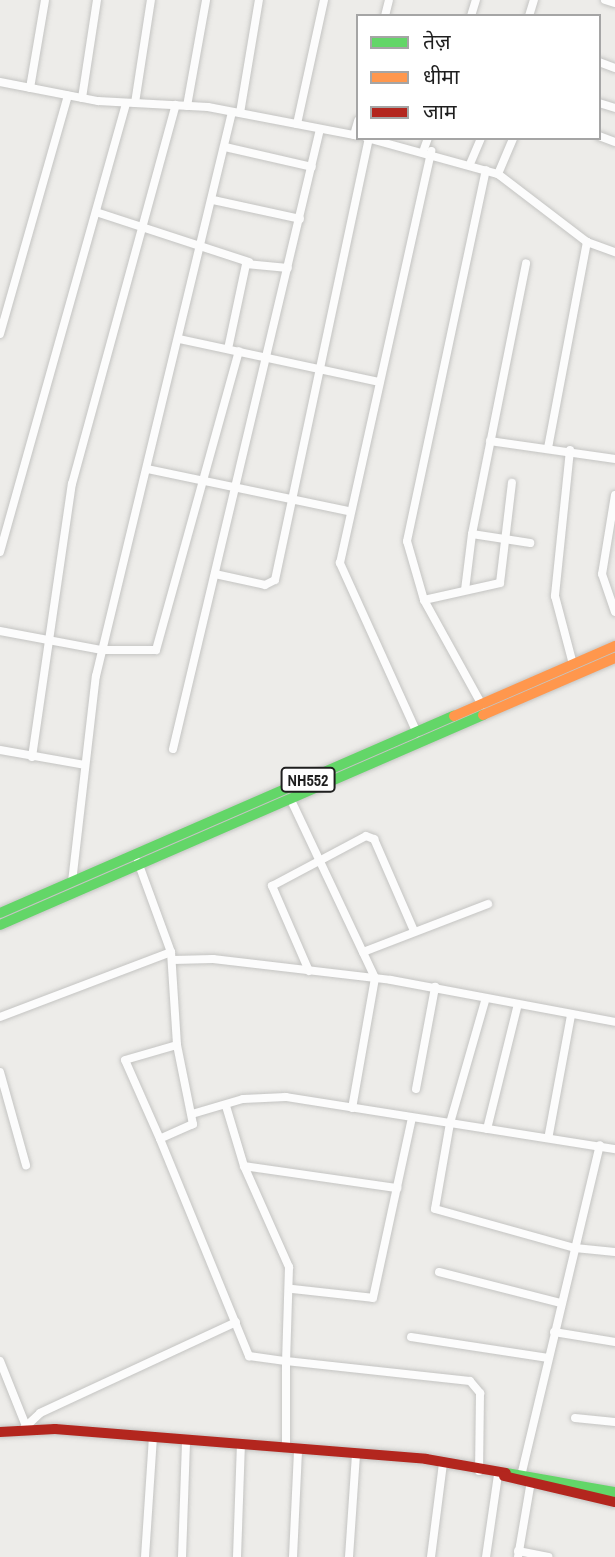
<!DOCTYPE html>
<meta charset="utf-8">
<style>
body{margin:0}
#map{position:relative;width:615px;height:1557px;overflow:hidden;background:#edece9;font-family:"Archivo Narrow","Noto Sans Devanagari",sans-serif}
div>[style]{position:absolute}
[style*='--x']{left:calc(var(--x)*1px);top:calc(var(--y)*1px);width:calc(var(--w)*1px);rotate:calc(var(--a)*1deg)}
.roads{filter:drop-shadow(0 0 2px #c4c4c2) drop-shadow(0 0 2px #c4c4c2)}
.street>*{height:8px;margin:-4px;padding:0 4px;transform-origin:4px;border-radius:4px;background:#fcfcfc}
.fast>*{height:10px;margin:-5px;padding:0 5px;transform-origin:5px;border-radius:5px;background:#63d668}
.slow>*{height:10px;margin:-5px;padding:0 5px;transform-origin:5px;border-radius:5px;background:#ff974d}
.jam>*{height:10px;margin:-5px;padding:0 5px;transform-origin:5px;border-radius:5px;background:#b3261e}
span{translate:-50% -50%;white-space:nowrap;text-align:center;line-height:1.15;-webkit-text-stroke:7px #fff;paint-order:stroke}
.shield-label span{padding:2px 5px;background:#fff;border:2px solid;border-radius:5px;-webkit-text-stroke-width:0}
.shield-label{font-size:16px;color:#1f1f1f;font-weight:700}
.legend{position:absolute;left:356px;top:14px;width:245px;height:126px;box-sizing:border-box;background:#fff;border:2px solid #a5a5a5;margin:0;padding:9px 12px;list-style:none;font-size:21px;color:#1f1f1f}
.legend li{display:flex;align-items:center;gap:14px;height:35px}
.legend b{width:35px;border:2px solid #a5a5a5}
</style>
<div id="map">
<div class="roads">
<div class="street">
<div style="--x:605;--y:0;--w:10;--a:17"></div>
<div style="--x:385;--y:16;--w:16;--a:-76"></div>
<div style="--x:471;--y:16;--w:17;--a:-73"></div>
<div style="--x:529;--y:16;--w:17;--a:-73"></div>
<div style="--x:599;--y:62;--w:17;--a:21"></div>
<div style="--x:0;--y:82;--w:100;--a:11"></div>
<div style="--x:98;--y:101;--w:110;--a:3.1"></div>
<div style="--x:208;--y:107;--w:153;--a:10.9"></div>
<div style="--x:30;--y:88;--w:89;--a:-80.3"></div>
<div style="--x:82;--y:98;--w:99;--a:-81.3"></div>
<div style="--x:135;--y:103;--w:104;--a:-81.2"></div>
<div style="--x:599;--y:103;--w:17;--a:17"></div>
<div style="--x:187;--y:106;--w:108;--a:-79.8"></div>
<div style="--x:240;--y:113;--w:115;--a:-80.5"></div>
<div style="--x:297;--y:124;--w:127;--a:-77.7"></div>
<div style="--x:354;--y:135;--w:15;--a:-74"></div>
<div style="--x:599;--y:136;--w:17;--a:21"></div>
<div style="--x:367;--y:138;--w:136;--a:15.4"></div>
<div style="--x:498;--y:174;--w:112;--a:37.4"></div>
<div style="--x:587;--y:242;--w:30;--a:20"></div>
<div style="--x:225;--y:147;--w:89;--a:12.9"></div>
<div style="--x:424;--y:149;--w:12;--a:-70"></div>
<div style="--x:470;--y:164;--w:28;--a:-67"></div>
<div style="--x:498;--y:174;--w:39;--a:-67"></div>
<div style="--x:213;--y:200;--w:89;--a:12.3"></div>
<div style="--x:99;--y:213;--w:158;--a:18.1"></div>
<div style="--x:0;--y:334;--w:248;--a:-74.1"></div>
<div style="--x:179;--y:339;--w:205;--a:12.1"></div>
<div style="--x:228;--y:349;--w:87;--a:-78"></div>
<div style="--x:246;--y:264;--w:42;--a:5.4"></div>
<div style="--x:490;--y:441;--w:126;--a:8.2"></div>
<div style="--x:548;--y:448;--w:210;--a:-79.3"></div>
<div style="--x:570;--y:450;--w:147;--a:95.9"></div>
<div style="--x:555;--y:596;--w:70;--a:75.2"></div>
<div style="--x:147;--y:469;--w:205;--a:11.8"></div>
<div style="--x:615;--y:495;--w:80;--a:99.3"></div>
<div style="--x:602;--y:574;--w:40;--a:71.1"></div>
<div style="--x:472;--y:534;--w:276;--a:-78.7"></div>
<div style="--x:0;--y:552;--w:466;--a:-74.3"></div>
<div style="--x:215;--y:574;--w:51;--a:12.4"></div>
<div style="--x:265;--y:585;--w:11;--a:-27"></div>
<div style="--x:275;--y:580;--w:451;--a:-78"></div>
<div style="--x:465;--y:590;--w:56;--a:-82.9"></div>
<div style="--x:472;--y:534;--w:59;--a:8.8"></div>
<div style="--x:424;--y:600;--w:78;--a:-12.6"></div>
<div style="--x:500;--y:583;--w:101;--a:-83.2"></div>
<div style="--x:0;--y:631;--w:104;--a:10.6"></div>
<div style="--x:102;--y:650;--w:54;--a:0"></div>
<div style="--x:156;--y:650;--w:310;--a:-74.5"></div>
<div style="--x:482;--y:705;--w:120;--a:-118.9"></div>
<div style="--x:424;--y:600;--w:61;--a:-106.1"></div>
<div style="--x:407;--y:541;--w:379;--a:-78"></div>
<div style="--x:417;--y:733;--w:187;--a:-114.4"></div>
<div style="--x:340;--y:563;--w:422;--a:-77.5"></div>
<div style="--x:173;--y:749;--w:637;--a:-76.66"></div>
<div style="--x:0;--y:750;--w:86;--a:10"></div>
<div style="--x:32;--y:757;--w:276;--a:-81.7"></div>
<div style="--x:72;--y:484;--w:393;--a:-74.7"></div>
<div style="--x:290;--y:798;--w:199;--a:64.7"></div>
<div style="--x:375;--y:978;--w:132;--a:100"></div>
<div style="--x:138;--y:862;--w:96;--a:69.9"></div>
<div style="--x:171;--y:952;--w:93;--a:86.3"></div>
<div style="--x:72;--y:882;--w:207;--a:-83.4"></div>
<div style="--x:96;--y:676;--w:580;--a:-76.44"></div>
<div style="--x:363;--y:952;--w:134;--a:-21"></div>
<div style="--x:173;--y:960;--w:40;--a:-1.4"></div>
<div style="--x:213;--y:959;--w:179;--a:6.7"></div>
<div style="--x:391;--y:980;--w:228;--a:10.6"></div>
<div style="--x:309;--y:971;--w:93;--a:-113.5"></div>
<div style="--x:272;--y:886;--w:106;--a:-28"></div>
<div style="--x:366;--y:836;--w:9;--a:21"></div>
<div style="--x:374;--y:839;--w:100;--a:66.5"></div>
<div style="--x:485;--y:1001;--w:127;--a:106"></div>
<div style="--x:450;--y:1123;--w:87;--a:99.9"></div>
<div style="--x:435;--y:1209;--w:145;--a:15.6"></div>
<div style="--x:575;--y:1248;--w:40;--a:5.7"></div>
<div style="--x:0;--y:1017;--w:183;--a:-20.8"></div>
<div style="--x:177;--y:1045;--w:81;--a:78.6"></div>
<div style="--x:193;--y:1124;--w:36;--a:156"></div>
<div style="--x:160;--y:1139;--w:86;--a:-113.9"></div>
<div style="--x:125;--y:1060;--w:54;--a:-16.1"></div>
<div style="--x:0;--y:1072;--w:97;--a:74.4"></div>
<div style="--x:416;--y:1089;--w:104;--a:-79.4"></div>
<div style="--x:226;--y:1106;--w:63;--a:73.3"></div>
<div style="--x:244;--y:1166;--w:111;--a:66"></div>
<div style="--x:289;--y:1267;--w:94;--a:91.8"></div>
<div style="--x:286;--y:1361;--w:185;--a:6.2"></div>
<div style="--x:470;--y:1381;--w:16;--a:50"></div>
<div style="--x:480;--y:1393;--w:78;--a:90.7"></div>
<div style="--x:192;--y:1114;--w:53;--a:-16.4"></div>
<div style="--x:243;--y:1099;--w:43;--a:-2.7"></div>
<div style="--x:286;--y:1097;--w:333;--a:9"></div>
<div style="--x:487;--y:1129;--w:125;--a:-76.1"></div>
<div style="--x:549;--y:1134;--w:121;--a:-79.5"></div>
<div style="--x:160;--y:1139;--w:235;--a:67.7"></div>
<div style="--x:249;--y:1356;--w:37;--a:8"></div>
<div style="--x:286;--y:1361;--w:87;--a:90"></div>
<div style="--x:244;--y:1166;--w:155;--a:8.2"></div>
<div style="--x:439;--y:1272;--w:126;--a:14.3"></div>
<div style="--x:292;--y:1289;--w:81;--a:6.3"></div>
<div style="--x:373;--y:1298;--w:184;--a:-77.8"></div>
<div style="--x:554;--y:1332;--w:62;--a:9.3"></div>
<div style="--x:411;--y:1337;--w:139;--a:8.7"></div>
<div style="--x:0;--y:1361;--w:70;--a:68.2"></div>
<div style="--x:575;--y:1418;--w:40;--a:5.7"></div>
<div style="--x:21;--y:1431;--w:26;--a:-43"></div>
<div style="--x:40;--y:1413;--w:216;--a:-24.9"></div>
<div style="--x:521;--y:1476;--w:340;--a:-76.6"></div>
<div style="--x:518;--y:1551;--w:31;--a:11"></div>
<div style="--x:145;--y:1557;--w:120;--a:-86.2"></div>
<div style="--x:182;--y:1557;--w:117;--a:-88"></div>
<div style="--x:237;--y:1557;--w:113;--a:-88"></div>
<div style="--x:293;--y:1557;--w:108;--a:-87.3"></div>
<div style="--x:349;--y:1557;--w:104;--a:-86.1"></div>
<div style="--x:431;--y:1557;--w:95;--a:-82.7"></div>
<div style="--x:486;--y:1557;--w:83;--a:-81.7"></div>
<div style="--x:518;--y:1557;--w:71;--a:-80.3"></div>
</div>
<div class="fast">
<div style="--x:0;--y:913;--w:495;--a:-23.5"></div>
<div style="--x:0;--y:925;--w:527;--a:-23.5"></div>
<div style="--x:506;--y:1473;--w:111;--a:9.9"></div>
</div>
<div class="slow">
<div style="--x:483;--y:715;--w:144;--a:-23.4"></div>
<div style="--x:454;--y:716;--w:176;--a:-23.5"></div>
</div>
<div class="jam">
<div style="--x:0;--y:1432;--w:55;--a:-3.1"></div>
<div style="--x:55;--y:1429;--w:372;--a:4.6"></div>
<div style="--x:426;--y:1459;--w:81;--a:9.9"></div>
<div style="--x:504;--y:1476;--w:114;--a:13.2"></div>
</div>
</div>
<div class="shield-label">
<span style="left:308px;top:780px">NH552</span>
</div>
<ul class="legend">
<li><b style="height:9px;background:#63d668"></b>तेज़</li>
<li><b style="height:9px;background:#ff974d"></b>धीमा</li>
<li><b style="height:9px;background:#b3261e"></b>जाम</li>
</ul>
</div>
